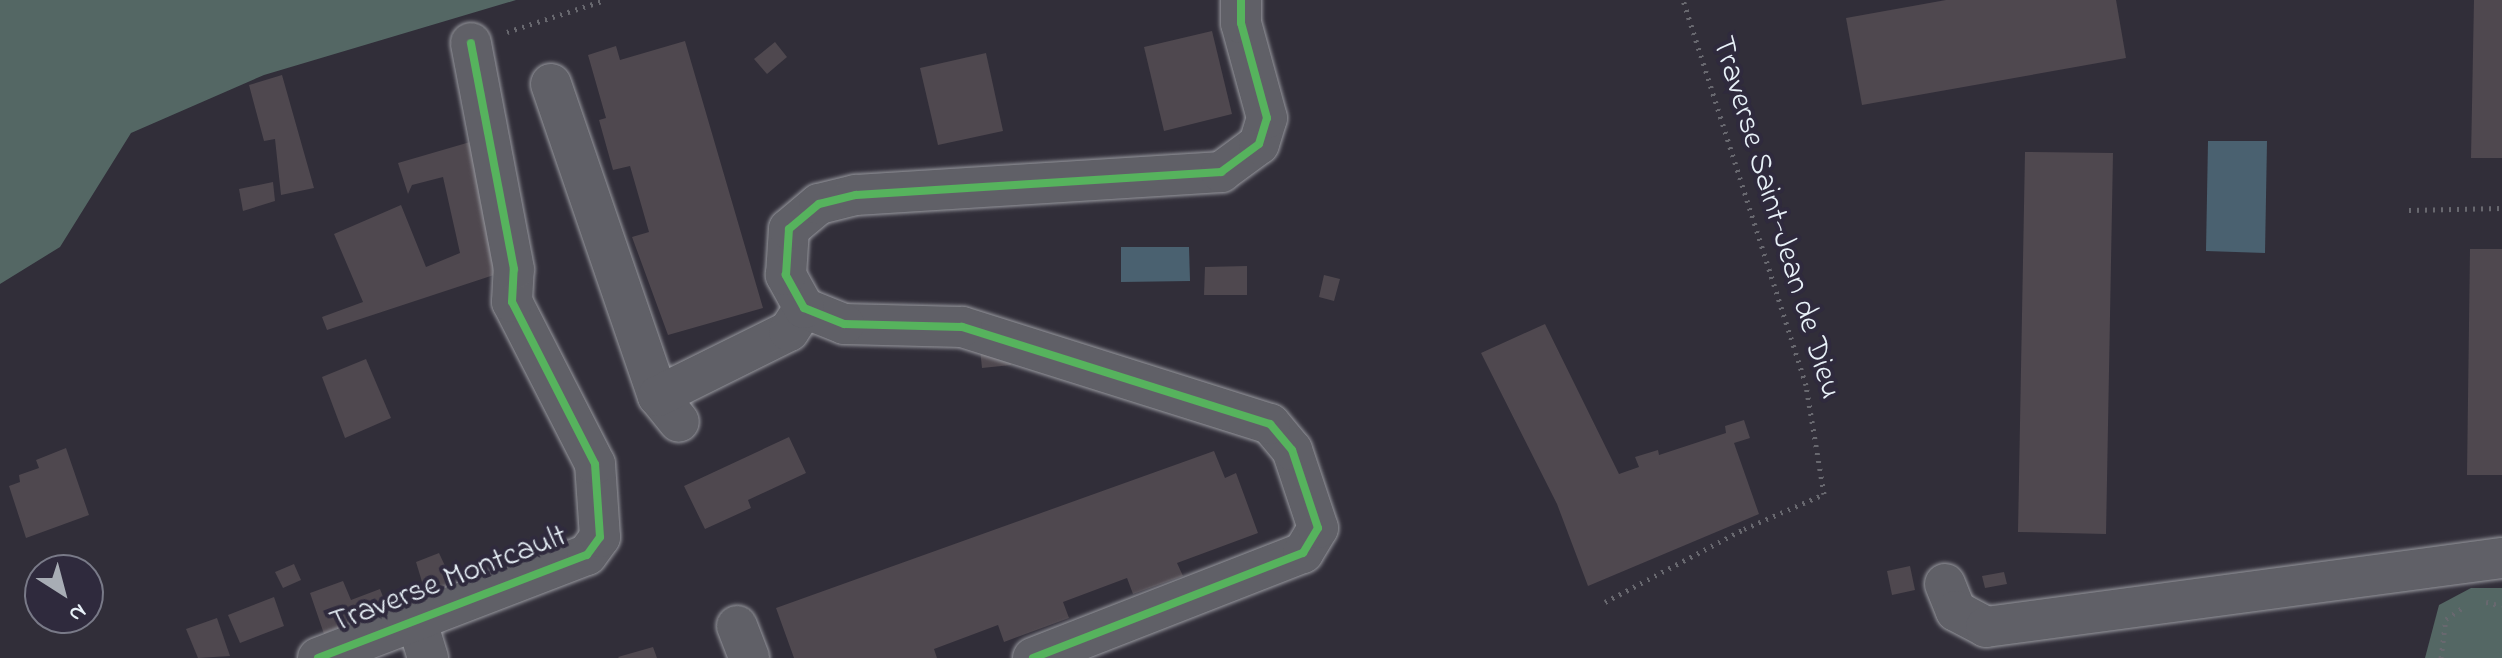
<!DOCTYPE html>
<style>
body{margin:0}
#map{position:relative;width:2502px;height:658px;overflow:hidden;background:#312e39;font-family:"Indie Flower",sans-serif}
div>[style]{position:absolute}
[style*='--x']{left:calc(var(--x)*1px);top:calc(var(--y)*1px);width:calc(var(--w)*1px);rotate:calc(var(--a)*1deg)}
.green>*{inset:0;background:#546764}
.water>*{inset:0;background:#4a6170}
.building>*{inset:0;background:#4f484f}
.path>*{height:5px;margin-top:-2.5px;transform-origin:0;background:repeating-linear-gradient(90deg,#68686f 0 2px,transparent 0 8px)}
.roads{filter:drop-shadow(0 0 2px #98999f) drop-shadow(0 0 2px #98999f)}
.minor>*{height:40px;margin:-20px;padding:0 20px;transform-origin:20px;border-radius:20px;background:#606067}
.cycleway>*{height:8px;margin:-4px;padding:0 4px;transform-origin:4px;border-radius:4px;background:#56b35d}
span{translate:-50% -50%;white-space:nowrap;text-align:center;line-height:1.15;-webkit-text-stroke:8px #2f2a3d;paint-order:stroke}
.street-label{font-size:32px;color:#e8f1f8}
.north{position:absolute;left:24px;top:554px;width:80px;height:80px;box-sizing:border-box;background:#2f2a3d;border:2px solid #797a88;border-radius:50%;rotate:144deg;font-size:22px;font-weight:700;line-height:32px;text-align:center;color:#e8f1f8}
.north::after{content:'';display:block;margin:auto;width:28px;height:36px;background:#a8adb5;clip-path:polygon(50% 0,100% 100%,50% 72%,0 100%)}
</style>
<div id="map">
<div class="green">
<div style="clip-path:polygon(0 0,516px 0,264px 75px,131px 133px,60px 247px,0 284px)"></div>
<div style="clip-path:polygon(2471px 588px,2502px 588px,2502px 658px,2425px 658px,2439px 605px)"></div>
</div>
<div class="water">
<div style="clip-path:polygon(2208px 141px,2267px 141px,2265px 253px,2206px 251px)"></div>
<div style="clip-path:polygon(1121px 247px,1189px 247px,1190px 281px,1121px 282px)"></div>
</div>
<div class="building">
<div style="clip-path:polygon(1946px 0,2116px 0,2126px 58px,1862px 105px,1846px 18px)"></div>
<div style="clip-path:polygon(2474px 0,2502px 0,2502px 158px,2471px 158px)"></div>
<div style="clip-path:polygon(1212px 31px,1232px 114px,1164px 131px,1144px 47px)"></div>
<div style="clip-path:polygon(685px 41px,763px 308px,668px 335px,632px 237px,649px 232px,630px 166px,613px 170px,599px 120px,606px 118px,588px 55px,616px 46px,620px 60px)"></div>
<div style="clip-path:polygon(775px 42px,787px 57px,767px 74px,754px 59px)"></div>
<div style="clip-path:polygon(986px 53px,1003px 131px,938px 145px,920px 68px)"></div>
<div style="clip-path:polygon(282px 75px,314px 188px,281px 195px,275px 139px,264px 141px,249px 85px)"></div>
<div style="clip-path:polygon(477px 140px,506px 271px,327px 330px,322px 317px,363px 302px,334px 234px,401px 205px,426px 267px,460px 253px,443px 177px,412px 185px,408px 194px,398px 163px)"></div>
<div style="clip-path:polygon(2025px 152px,2113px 153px,2106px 534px,2018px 532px)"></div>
<div style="clip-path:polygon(273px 182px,275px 201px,243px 211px,239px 189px)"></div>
<div style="clip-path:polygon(2470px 249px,2502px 249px,2502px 475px,2467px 475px)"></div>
<div style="clip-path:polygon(1247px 266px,1247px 295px,1204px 295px,1205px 267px)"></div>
<div style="clip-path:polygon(1324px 275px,1340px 279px,1334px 301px,1319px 297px)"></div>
<div style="clip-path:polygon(1545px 324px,1619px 474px,1639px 467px,1635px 457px,1658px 450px,1659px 455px,1726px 433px,1725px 426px,1744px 420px,1750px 438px,1734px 443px,1759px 514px,1588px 586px,1557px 504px,1481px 353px)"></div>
<div style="clip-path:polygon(1008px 345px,1011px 365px,982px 368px,980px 349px)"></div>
<div style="clip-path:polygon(366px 359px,391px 418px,345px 438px,322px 377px)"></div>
<div style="clip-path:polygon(789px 437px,806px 473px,748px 500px,751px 508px,705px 529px,684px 486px)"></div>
<div style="clip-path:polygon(66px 448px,89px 515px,26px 538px,9px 486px,20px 482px,19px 475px,39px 468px,36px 460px)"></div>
<div style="clip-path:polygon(1214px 451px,1225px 478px,1236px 473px,1258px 533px,1177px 563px,1183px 576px,1133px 594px,1127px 578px,1063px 602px,1069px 618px,1004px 642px,998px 625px,934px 649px,937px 658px,794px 658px,776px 608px)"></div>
<div style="clip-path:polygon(439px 553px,458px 594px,429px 605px,416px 562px)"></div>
<div style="clip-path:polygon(294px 564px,301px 580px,283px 588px,275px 572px)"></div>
<div style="clip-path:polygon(1910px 566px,1915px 590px,1892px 595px,1887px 571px)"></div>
<div style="clip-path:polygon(2004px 572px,2007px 584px,1985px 588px,1982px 576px)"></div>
<div style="clip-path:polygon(343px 581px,351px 600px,380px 589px,392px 620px,341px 640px,337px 628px,324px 634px,310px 593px)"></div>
<div style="clip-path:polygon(274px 597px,284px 626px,240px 643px,228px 615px)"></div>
<div style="clip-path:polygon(217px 618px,230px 656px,198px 658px,186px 629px)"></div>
<div style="clip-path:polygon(653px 647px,657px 658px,619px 658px,618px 657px)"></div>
</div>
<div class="path">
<div style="--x:507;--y:32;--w:103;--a:-18.1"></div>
<div style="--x:2409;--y:210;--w:93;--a:-1.2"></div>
<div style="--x:1605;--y:602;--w:157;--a:-27.7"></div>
<div style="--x:1744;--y:529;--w:87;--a:-23.6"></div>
<div style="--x:1824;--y:494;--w:110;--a:-99.4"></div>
<div style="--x:1806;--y:385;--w:404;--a:-107.7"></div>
<div style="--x:2486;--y:602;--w:16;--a:14"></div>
<div style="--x:2441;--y:658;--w:39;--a:-83"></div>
<div style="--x:2446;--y:619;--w:23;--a:-34"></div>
</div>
<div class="roads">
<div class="minor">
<div style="--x:551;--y:84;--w:330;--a:71.1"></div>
<div style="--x:658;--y:396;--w:33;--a:51"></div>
<div style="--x:658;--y:396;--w:146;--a:-26.4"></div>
<div style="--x:789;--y:331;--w:27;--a:-57"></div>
<div style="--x:1945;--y:584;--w:29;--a:68"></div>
<div style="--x:1956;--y:611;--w:34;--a:28"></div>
<div style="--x:1986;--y:627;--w:521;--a:-7.62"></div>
<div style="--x:417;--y:622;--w:38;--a:73"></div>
<div style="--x:737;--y:626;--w:34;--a:69"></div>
<div style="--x:318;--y:658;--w:288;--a:-21"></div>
<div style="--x:587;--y:555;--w:22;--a:-54"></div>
<div style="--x:600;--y:537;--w:73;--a:-93.9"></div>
<div style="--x:595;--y:464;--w:182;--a:-117.1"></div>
<div style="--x:512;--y:302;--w:33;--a:-87"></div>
<div style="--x:514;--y:269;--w:230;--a:-100.8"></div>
<div style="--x:1033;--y:658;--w:290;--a:-21.3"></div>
<div style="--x:1303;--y:553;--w:29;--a:-59"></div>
<div style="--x:1318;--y:528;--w:82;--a:-108.4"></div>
<div style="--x:1292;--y:450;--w:34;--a:-130"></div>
<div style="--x:1270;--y:424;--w:323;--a:-162.5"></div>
<div style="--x:962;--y:327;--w:118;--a:-178.5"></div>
<div style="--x:844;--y:324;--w:43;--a:-158.2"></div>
<div style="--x:804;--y:308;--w:38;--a:-119"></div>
<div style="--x:786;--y:275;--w:46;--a:-86.3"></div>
<div style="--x:789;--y:229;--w:39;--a:-40"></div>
<div style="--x:819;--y:204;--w:38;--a:-14"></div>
<div style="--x:856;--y:195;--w:366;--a:-3.6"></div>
<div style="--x:1221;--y:172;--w:47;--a:-36.4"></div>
<div style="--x:1259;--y:144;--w:27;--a:-73"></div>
<div style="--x:1267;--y:118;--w:98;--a:-105.3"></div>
<div style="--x:1241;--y:23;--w:23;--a:-90"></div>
</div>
</div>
<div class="cycleway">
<div style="--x:318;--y:658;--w:288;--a:-21"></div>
<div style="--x:587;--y:555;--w:22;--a:-54"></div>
<div style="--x:600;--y:537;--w:73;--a:-93.9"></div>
<div style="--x:595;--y:464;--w:182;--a:-117.1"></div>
<div style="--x:512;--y:302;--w:33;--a:-87"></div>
<div style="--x:514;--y:269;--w:230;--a:-100.8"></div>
<div style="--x:1033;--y:658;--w:290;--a:-21.3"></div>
<div style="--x:1303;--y:553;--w:29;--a:-59"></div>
<div style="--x:1318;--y:528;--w:82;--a:-108.4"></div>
<div style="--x:1292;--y:450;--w:34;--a:-130"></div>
<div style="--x:1270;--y:424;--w:323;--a:-162.5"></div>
<div style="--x:962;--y:327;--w:118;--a:-178.5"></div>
<div style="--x:844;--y:324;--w:43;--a:-158.2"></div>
<div style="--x:804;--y:308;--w:38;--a:-119"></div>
<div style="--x:786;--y:275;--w:46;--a:-86.3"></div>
<div style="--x:789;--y:229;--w:39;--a:-40"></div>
<div style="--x:819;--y:204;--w:38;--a:-14"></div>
<div style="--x:856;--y:195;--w:366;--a:-3.6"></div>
<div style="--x:1221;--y:172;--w:47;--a:-36.4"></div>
<div style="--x:1259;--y:144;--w:27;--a:-73"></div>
<div style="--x:1267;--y:118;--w:98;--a:-105.3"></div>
<div style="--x:1241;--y:23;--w:23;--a:-90"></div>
</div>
<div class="street-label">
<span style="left:1775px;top:218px;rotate:73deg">Traverse Saint-Jean de Dieu</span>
<span style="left:449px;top:581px;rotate:-21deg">Traverse Montcault</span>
</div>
<div class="north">N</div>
</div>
